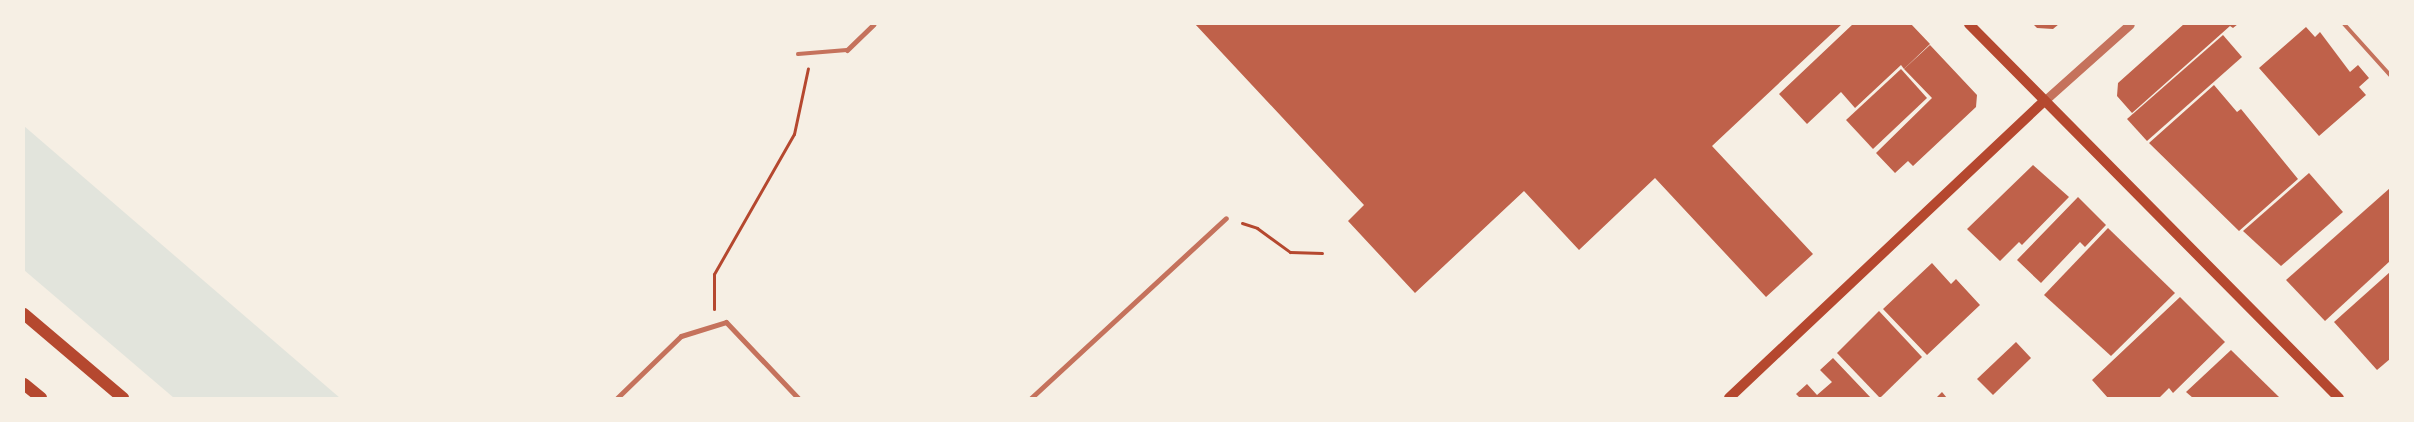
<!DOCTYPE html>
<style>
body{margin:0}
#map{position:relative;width:2414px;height:422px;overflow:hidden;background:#f6efe4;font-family:Bitter,serif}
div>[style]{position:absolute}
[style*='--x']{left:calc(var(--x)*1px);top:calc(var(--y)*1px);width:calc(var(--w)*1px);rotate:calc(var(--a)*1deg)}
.green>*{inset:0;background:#e2e4dc}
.building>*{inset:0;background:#bf614a}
.path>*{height:3px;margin:-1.5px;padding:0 1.5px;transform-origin:1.5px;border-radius:1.5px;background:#b5482f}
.service>*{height:4px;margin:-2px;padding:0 2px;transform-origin:2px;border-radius:2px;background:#c5725c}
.minor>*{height:5px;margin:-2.5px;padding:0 2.5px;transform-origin:2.5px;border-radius:2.5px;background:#c5725c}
.tertiary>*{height:9px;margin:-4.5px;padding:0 4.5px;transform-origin:4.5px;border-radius:4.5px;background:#c5725c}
.secondary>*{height:10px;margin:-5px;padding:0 5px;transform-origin:5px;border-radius:5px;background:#b5482f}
.primary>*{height:12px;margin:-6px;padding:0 6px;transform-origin:6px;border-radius:6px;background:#b5482f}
span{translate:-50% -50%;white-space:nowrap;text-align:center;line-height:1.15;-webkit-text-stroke:4px #f6efe4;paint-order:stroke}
.frame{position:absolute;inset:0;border:25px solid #f6efe4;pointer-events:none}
</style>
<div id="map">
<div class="green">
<div style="clip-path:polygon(24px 126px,340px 398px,174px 398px,24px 270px)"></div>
</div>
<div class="building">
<div style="clip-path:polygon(1195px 24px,1842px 24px,1712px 146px,1813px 254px,1766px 297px,1655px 178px,1579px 250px,1524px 191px,1415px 293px,1348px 221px,1364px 205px)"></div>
<div style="clip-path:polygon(1853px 24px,1911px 24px,1930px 44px,1904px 69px,1901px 65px,1855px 108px,1841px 92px,1807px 124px,1779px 94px)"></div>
<div style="clip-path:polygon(2033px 24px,2059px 24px,2053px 29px,2037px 28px)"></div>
<div style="clip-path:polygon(2184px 24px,2238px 24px,2233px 28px,2230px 26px,2132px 113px,2117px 96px,2118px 83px)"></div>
<div style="clip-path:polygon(2306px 27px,2315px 37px,2320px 32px,2350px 72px,2358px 65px,2369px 78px,2359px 87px,2366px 95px,2319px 136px,2259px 68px)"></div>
<div style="clip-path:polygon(2223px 35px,2242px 57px,2147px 141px,2127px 119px)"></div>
<div style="clip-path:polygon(1930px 45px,1977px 95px,1976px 107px,1913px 166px,1908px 161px,1895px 173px,1876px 153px,1932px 98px,1904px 69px)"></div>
<div style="clip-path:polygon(1901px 69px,1927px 98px,1873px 149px,1846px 120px)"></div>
<div style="clip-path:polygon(2214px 85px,2237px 112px,2241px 109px,2298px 179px,2239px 231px,2149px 143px)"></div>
<div style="clip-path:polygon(2033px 165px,2069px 197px,2022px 245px,2019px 242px,2000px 261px,1967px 229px)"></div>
<div style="clip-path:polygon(2309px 173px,2343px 212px,2281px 266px,2243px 231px)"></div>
<div style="clip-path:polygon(2390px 188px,2390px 261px,2325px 321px,2286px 280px)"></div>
<div style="clip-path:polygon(2078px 197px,2106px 225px,2085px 247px,2080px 242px,2041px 283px,2017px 260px)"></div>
<div style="clip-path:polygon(2108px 228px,2175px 293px,2111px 356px,2044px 295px)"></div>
<div style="clip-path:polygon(1932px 263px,1951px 284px,1956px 279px,1980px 305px,1927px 355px,1883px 309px)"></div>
<div style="clip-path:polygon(2390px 272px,2390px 359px,2377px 370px,2334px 322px)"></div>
<div style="clip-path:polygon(2180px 297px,2225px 342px,2173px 393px,2169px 388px,2159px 398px,2108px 398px,2092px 380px)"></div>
<div style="clip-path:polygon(1879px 311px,1922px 357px,1880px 398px,1837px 353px)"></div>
<div style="clip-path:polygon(2016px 342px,2031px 358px,1993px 395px,1977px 379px)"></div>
<div style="clip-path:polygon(2231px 350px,2280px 398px,2193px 398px,2186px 392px)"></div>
<div style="clip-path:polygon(1833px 358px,1871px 398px,1800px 398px,1796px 394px,1807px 384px,1817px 395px,1832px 382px,1820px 370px)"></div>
<div style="clip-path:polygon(1942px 392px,1947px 398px,1936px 398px)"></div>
</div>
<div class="path">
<div style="--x:1242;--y:223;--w:16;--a:18"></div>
<div style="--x:1257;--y:228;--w:41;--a:36"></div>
<div style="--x:1290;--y:252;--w:32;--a:2"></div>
<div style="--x:714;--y:309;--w:35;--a:-90"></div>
<div style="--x:714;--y:274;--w:161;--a:-60.3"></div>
<div style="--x:794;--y:134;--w:67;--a:-78"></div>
</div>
<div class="service">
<div style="--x:2344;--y:24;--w:69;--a:48"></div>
<div style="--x:798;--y:54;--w:49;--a:-4.7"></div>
</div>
<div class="minor">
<div style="--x:847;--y:50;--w:37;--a:-44"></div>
<div style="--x:617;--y:398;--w:89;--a:-44.1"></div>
<div style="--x:681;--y:336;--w:47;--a:-17.3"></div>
<div style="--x:726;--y:322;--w:105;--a:46.5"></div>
<div style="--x:1031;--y:398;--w:265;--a:-42.7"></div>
</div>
<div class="tertiary">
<div style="--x:2044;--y:101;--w:115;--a:-41.8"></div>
</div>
<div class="secondary">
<div style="--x:1969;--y:24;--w:526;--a:45.31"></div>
<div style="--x:1729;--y:398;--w:433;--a:-43.3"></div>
</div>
<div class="primary">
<div style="--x:24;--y:314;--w:130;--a:40.3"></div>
<div style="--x:24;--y:384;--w:22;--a:39"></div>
</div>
<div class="frame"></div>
</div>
